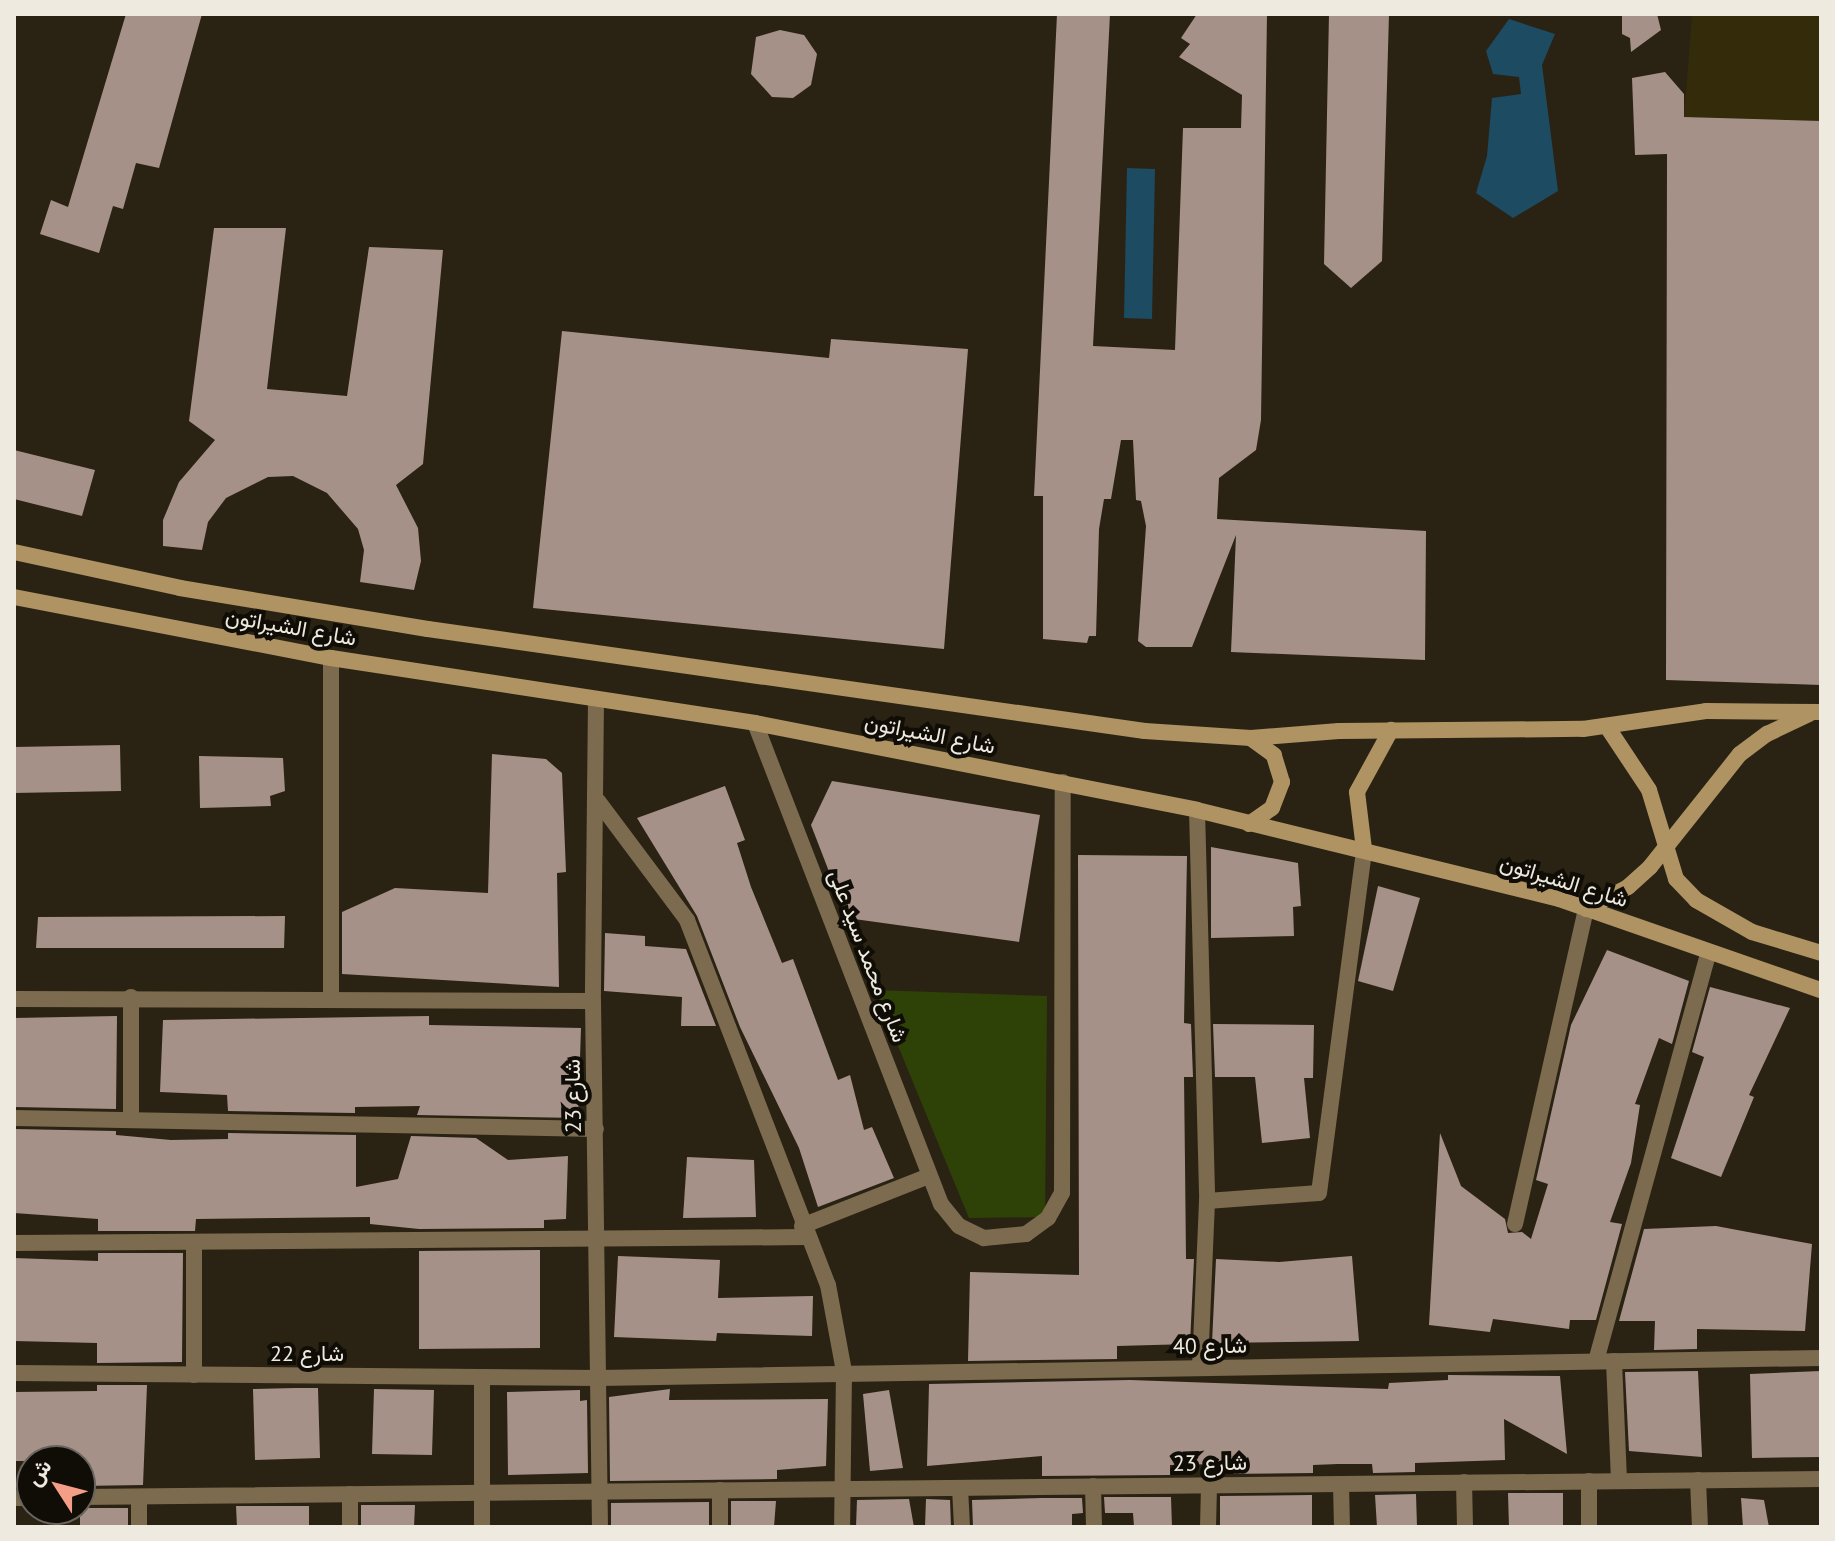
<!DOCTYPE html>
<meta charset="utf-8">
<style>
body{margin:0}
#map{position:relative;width:1835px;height:1541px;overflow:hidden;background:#2a2314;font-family:"PT Sans",Vazirmatn,sans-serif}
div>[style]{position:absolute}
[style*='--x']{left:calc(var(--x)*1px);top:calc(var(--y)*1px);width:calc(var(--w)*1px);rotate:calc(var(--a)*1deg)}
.green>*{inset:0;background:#2e4208}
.sand>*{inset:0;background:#332b0a}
.water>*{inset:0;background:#1c4b62}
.building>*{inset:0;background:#a69188}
.street>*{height:16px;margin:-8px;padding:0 8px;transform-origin:8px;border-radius:8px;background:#7c6b4e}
.secondary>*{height:16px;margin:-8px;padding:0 8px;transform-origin:8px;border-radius:8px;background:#af9363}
span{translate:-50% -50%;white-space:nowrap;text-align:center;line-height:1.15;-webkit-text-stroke:8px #100d07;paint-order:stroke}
.street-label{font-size:22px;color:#eeeae0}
.frame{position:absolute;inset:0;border:16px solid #eeeae0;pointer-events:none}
.north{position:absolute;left:16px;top:1445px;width:80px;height:80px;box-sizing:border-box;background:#100d07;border:2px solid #69655e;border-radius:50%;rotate:306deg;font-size:22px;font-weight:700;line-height:32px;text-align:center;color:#eeeae0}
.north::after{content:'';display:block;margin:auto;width:28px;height:36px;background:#f49e87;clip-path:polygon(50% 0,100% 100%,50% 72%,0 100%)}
</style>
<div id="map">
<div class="green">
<div style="clip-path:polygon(875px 990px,1047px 996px,1045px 1217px,969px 1218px)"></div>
</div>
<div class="sand">
<div style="clip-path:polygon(1692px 14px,1821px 14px,1821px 121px,1684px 117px)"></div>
</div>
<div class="water">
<div style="clip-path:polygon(1509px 19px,1555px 34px,1542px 65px,1558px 191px,1513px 218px,1476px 193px,1487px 156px,1492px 98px,1521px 94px,1519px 77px,1493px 74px,1486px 51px)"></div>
<div style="clip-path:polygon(1127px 168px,1155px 169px,1152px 319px,1124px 318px)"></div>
</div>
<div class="building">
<div style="clip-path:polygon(126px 14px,202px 14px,159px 168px,136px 163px,123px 209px,113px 206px,99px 253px,40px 234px,51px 200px,68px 207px)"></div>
<div style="clip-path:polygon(1057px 14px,1110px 14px,1093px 346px,1175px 350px,1183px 128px,1241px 128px,1242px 95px,1179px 57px,1190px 44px,1181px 38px,1197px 14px,1267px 14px,1261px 420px,1256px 450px,1219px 478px,1217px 519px,1426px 531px,1425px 660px,1231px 652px,1236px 535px,1192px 647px,1146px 647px,1138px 641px,1146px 526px,1141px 501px,1136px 500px,1133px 440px,1121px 440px,1111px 499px,1104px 499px,1099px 529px,1096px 636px,1089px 636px,1087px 643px,1043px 639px,1043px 496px,1034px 496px)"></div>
<div style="clip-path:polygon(1329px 14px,1389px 14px,1382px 261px,1351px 288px,1324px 264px)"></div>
<div style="clip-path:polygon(1622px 14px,1657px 14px,1661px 30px,1631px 52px,1630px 38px,1622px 34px)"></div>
<div style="clip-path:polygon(780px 30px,804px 35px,817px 54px,811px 85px,793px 98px,772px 97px,751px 74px,756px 37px)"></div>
<div style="clip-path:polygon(1665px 72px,1684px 94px,1684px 117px,1821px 121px,1821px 685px,1666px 680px,1667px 154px,1635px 155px,1632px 78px)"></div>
<div style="clip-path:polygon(214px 228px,286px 228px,267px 389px,347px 396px,369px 247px,443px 250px,423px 464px,396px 485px,418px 528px,421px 561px,414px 590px,360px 582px,364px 550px,358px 529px,327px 493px,293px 476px,268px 477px,226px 498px,208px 522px,202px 550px,163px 546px,163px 520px,179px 482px,215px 440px,189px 421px)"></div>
<div style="clip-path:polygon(562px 331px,829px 358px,831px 339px,968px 349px,944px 649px,533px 608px)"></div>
<div style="clip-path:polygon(14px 450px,95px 470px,82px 516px,14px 499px)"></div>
<div style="clip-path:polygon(120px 745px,121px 791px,14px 793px,14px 747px)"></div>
<div style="clip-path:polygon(492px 754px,546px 759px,562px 773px,566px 872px,557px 873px,559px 987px,342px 974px,342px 912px,395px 888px,488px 893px)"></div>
<div style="clip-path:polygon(199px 756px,283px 758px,285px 791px,270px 796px,271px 806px,200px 808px)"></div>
<div style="clip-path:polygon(832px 781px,1040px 815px,1019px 942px,847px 918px,811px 825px)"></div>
<div style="clip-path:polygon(725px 786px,745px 840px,737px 843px,751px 887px,782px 963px,793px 959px,838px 1080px,850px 1075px,864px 1130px,872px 1127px,894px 1178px,818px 1207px,799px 1148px,740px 1027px,697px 916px,637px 818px)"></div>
<div style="clip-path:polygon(1211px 847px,1298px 863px,1301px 906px,1293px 907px,1294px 936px,1211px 938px)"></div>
<div style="clip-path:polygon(1078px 855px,1187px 856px,1184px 1023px,1191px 1024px,1193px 1077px,1184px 1077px,1185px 1163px,1186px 1259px,1194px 1259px,1190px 1344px,1117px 1346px,1117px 1359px,968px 1361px,970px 1272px,1079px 1275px)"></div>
<div style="clip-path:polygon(1378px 886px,1420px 898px,1393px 991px,1358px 981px)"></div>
<div style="clip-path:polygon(285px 916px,284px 948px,36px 948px,38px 917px)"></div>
<div style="clip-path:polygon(605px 933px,645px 936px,645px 946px,686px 949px,716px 1026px,681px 1026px,682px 997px,604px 991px)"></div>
<div style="clip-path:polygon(1607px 950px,1689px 981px,1672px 1044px,1659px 1038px,1635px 1104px,1640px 1105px,1631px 1163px,1610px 1222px,1622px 1224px,1596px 1320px,1570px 1320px,1569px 1329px,1493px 1319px,1490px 1332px,1429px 1325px,1440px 1133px,1461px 1186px,1505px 1219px,1508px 1233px,1522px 1232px,1531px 1239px,1548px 1184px,1536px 1180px,1571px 1025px)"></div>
<div style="clip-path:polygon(1710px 987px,1790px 1008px,1749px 1095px,1754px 1097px,1721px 1177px,1671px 1158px,1704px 1057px,1692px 1052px)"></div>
<div style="clip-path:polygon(117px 1016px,116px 1109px,14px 1107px,14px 1018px)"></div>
<div style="clip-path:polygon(429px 1016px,429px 1025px,581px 1028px,578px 1118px,417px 1115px,420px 1106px,355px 1107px,355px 1113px,228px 1111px,227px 1095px,160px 1092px,163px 1020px)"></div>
<div style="clip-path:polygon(1213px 1024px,1314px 1025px,1313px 1078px,1304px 1078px,1310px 1138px,1262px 1143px,1255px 1077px,1215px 1077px)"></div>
<div style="clip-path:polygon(14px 1129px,116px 1131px,116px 1135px,171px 1140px,228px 1139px,228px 1133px,356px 1135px,356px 1187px,398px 1179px,411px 1136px,476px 1138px,508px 1160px,568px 1156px,566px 1219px,544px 1220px,544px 1228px,419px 1229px,370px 1224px,370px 1217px,196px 1219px,195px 1231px,98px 1231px,98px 1219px,14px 1213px)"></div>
<div style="clip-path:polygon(687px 1157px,754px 1160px,756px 1217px,683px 1218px)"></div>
<div style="clip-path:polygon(1716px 1226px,1812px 1244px,1805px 1331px,1697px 1329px,1697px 1349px,1654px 1350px,1655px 1321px,1619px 1321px,1644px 1229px)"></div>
<div style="clip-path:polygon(540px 1250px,540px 1348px,419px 1349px,419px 1251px)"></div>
<div style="clip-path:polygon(98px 1253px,183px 1253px,182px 1362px,97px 1363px,97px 1343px,14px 1341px,14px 1258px,98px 1261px)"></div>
<div style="clip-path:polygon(618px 1256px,720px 1260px,718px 1298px,813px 1296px,812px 1336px,717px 1333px,716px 1341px,614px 1337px)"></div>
<div style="clip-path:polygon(1352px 1256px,1359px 1341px,1212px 1343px,1216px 1259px,1279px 1262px)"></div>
<div style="clip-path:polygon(1698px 1371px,1702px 1457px,1629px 1451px,1625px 1372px)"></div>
<div style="clip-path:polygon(1821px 1371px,1821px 1457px,1752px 1458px,1750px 1374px)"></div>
<div style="clip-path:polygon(1448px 1375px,1560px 1376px,1567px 1454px,1504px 1419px,1505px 1460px,1415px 1463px,1415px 1472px,1373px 1473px,1372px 1464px,1338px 1464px,1313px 1465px,1313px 1473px,1220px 1474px,1220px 1464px,1170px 1465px,1170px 1475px,1042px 1476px,1042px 1456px,927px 1466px,929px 1384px,1130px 1380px,1388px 1389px,1389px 1383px,1448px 1380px)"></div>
<div style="clip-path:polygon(97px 1385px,147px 1385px,143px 1485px,80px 1486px,80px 1461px,14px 1461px,14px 1392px,97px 1391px)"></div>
<div style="clip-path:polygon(295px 1388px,318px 1388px,320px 1458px,255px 1460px,253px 1389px)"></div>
<div style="clip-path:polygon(374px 1389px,434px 1390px,432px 1455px,372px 1454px)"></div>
<div style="clip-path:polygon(670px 1389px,669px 1400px,828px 1399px,826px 1466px,777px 1470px,777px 1479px,610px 1481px,609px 1397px)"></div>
<div style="clip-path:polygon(580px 1390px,580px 1401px,587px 1400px,588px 1473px,508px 1475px,507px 1392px)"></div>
<div style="clip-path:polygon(889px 1390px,903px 1468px,870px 1471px,863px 1394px)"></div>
<div style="clip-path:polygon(1508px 1493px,1563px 1493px,1563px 1527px,1509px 1527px)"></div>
<div style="clip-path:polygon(1416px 1494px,1417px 1527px,1377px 1527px,1375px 1495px)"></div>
<div style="clip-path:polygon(1312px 1495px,1312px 1527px,1220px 1527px,1220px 1496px)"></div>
<div style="clip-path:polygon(1104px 1497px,1171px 1497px,1172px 1527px,1134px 1527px,1133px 1513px,1105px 1513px)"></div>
<div style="clip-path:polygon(1042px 1498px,1082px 1498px,1083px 1513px,1072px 1514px,1072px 1527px,973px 1527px,972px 1500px)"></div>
<div style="clip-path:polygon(1741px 1498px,1764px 1500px,1769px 1527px,1743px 1527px)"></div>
<div style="clip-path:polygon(909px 1499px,914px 1527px,856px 1527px,857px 1500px)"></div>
<div style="clip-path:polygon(926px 1499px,950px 1500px,951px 1527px,925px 1527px)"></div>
<div style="clip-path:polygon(731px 1501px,776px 1501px,774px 1527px,731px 1527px)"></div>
<div style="clip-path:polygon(709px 1502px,709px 1527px,611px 1527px,611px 1503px)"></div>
<div style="clip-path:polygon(361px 1505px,415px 1505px,414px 1527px,361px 1527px)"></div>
<div style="clip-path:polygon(236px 1506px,309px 1506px,309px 1527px,237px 1527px)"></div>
<div style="clip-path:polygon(128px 1508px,128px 1527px,80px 1527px,80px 1508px)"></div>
</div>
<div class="street">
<div style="--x:596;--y:700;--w:301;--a:90.6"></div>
<div style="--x:593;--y:1001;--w:526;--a:89.24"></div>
<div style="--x:755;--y:723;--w:516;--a:68.86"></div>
<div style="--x:941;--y:1204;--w:28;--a:51"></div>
<div style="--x:959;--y:1226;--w:28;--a:26"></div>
<div style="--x:984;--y:1238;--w:42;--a:-5.4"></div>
<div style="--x:1026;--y:1234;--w:27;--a:-36"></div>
<div style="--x:1048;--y:1218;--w:29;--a:-61"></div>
<div style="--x:1062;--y:1193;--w:411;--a:-89.9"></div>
<div style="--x:598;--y:801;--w:149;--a:53.2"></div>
<div style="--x:687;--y:920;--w:391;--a:68.9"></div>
<div style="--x:828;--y:1285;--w:87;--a:79.5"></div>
<div style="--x:844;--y:1371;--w:156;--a:90.7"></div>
<div style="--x:1197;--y:810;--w:391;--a:88.5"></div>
<div style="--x:1207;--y:1201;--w:167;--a:92.4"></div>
<div style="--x:131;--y:997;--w:122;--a:90"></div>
<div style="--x:14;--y:999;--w:579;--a:0.2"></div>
<div style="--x:331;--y:999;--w:341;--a:-90"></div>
<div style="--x:14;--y:1118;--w:582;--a:1.08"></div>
<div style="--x:1207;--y:1201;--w:112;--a:-4.1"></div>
<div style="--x:1319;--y:1193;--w:347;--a:-82.5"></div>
<div style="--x:1515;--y:1224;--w:323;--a:-77.3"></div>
<div style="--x:802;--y:1226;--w:136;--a:-21.5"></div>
<div style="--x:14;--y:1243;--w:792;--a:-0.43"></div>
<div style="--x:1596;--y:1361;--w:422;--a:-74.6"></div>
<div style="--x:1614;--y:1361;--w:120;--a:87.6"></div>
<div style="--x:14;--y:1373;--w:585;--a:0.49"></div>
<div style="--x:599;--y:1378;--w:1222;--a:-0.94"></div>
<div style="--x:194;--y:1375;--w:133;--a:-90"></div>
<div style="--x:482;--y:1377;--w:150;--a:90"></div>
<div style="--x:1698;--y:1480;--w:47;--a:87.6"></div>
<div style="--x:1464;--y:1482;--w:45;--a:88.7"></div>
<div style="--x:1341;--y:1484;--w:43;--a:88.7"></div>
<div style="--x:1093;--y:1486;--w:41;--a:88.6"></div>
<div style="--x:960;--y:1488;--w:39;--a:87"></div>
<div style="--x:720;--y:1490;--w:37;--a:90"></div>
<div style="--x:80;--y:1497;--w:1741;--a:-0.59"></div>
<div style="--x:139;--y:1497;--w:30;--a:90"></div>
<div style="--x:14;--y:1498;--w:18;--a:0"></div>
<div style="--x:350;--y:1527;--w:33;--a:-90"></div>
<div style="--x:1208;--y:1527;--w:42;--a:-88.6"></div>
<div style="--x:1589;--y:1527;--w:46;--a:-90"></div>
</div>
<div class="secondary">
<div style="--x:14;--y:552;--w:170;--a:12.2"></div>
<div style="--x:180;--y:588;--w:251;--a:9.4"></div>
<div style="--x:428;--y:629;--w:724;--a:8.1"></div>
<div style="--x:1145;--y:731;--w:106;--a:3.8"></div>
<div style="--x:1251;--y:738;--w:88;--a:-4.5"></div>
<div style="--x:1339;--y:731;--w:244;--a:-0.5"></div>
<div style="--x:1583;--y:729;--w:124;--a:-8.3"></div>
<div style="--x:1706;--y:711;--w:115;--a:0.5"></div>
<div style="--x:14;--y:597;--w:323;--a:10.9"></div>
<div style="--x:331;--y:658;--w:429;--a:8.7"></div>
<div style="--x:755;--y:723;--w:450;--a:11.1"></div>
<div style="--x:1197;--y:810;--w:373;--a:13.8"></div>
<div style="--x:1559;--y:899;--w:277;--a:19.2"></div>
<div style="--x:1608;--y:728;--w:74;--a:56.5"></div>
<div style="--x:1649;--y:790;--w:93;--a:73.1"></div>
<div style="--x:1676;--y:879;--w:29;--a:46"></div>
<div style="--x:1696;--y:900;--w:64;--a:29.7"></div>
<div style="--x:1752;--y:932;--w:72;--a:16.9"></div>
<div style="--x:1249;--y:824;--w:28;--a:-35"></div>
<div style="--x:1272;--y:808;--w:28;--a:-69"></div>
<div style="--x:1282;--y:782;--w:28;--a:-107"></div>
<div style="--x:1274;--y:755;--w:29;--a:-144"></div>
<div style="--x:1364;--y:849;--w:57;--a:-97"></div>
<div style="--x:1357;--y:792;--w:71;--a:-61.3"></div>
<div style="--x:1586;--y:909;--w:47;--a:-27.6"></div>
<div style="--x:1628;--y:887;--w:30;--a:-42"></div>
<div style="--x:1650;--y:867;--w:144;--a:-51.5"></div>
<div style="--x:1740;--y:754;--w:34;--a:-37"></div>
<div style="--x:1767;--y:734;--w:47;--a:-25.5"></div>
</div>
<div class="street-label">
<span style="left:291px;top:627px;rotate:10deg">شارع الشيراتون</span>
<span style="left:930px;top:734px;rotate:11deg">شارع الشيراتون</span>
<span style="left:1564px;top:881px;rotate:17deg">شارع الشيراتون</span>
<span style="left:868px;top:956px;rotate:69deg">شارع محمد سيد على</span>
<span style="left:573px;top:1096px;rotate:-91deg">شارع 23</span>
<span style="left:1210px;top:1346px;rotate:-1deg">شارع 40</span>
<span style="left:307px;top:1354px">شارع 22</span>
<span style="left:1210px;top:1463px;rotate:-1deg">شارع 23</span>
</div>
<div class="frame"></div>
<div class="north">ش</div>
</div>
